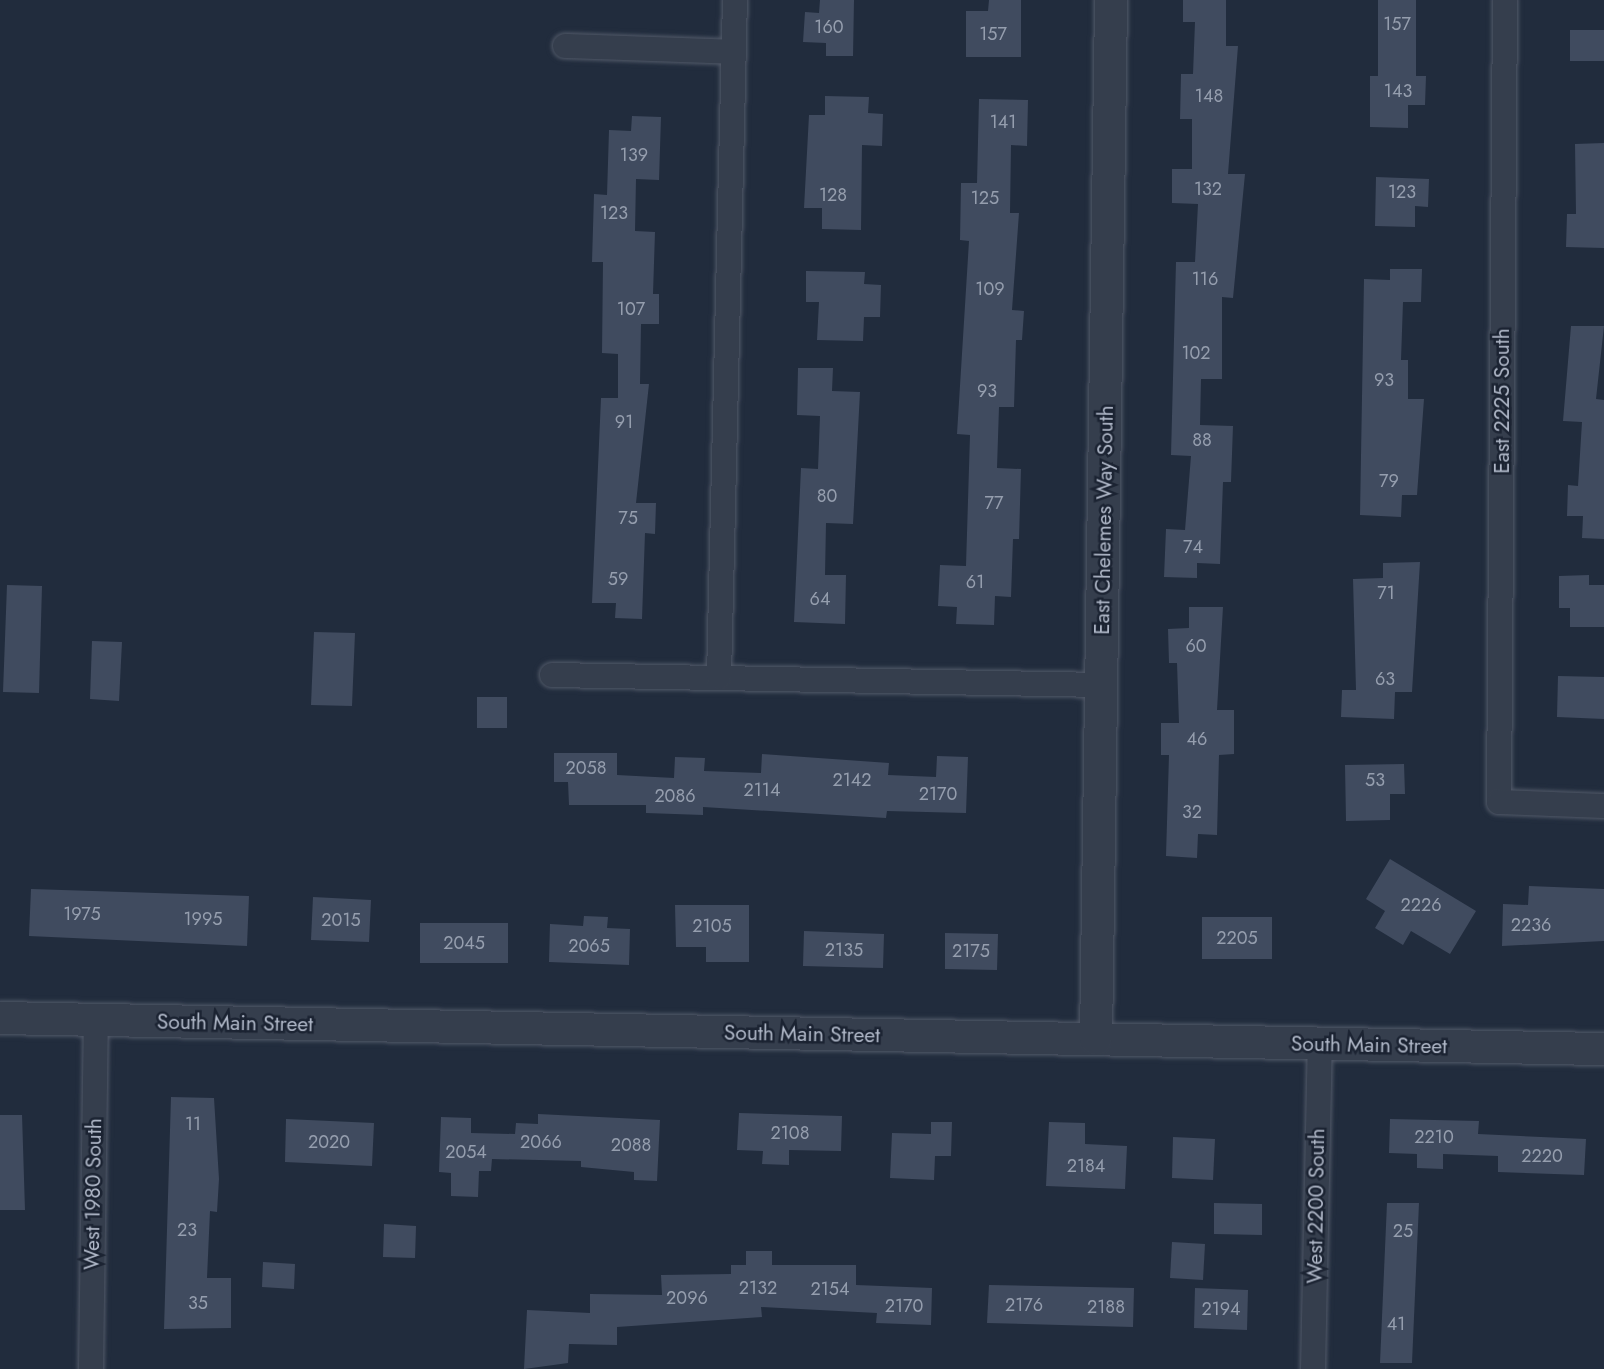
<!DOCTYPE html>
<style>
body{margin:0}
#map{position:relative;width:1604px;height:1369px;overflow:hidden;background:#212c3d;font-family:Jost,sans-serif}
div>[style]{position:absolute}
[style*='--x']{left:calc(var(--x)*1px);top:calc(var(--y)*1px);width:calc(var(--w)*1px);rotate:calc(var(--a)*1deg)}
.building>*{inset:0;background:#404b5f}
.roads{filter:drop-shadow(0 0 2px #515968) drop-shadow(0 0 2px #515968)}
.minor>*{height:24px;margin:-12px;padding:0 12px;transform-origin:12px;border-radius:12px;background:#353e4d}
.tertiary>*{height:32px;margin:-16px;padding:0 16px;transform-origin:16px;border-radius:16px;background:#353e4d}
span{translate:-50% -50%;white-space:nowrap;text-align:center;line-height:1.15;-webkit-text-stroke:5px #1b2332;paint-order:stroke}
.number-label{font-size:18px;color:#959eae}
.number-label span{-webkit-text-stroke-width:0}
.street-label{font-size:21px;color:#b1b9c9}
</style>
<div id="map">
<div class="building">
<div style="clip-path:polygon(820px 0,854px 0,853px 56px,826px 56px,826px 43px,803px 42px,805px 12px,819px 13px)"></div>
<div style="clip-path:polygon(989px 0,1021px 0,1021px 57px,966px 57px,966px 11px,988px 11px)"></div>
<div style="clip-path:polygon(1183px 0,1226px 0,1226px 46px,1238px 46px,1228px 174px,1245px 174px,1233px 298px,1222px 297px,1222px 379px,1201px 379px,1200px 425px,1233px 426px,1231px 482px,1223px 482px,1220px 564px,1197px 563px,1197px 578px,1164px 577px,1166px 529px,1185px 530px,1191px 456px,1171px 455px,1176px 262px,1195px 262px,1198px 204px,1172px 203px,1172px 169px,1192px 169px,1192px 119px,1180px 119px,1181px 74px,1193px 74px,1195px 22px,1183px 22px)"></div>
<div style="clip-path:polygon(1378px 0,1416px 0,1416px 76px,1426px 76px,1425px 105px,1408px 105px,1408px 128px,1370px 127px,1370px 76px,1378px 76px)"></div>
<div style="clip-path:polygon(1570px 30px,1604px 30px,1604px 61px,1570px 61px)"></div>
<div style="clip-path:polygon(825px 96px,869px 97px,868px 113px,883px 114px,882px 146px,862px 145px,861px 230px,822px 229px,822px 208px,804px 208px,809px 115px,825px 115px)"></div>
<div style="clip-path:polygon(979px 99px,1028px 100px,1027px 146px,1011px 145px,1010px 213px,1019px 213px,1012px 310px,1024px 311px,1022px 340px,1016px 340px,1014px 407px,999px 407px,997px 468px,1021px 469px,1019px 539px,1013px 539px,1011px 597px,995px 596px,994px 625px,956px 624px,957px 607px,938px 606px,940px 565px,966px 566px,970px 435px,957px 434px,969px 241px,960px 240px,961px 183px,977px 183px)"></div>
<div style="clip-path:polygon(632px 116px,661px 117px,659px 180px,636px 179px,635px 231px,655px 232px,653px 294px,659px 294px,659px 324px,641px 324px,640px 384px,649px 384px,636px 503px,656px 503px,655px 534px,645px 533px,642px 619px,615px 618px,616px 603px,592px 603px,601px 398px,618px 398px,618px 354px,602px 353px,603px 262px,592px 262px,594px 194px,607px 195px,609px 130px,631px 131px)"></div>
<div style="clip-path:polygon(1604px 143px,1604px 248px,1566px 247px,1567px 214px,1576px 214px,1575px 144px)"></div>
<div style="clip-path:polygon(1376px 177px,1429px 179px,1428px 207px,1415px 206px,1415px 227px,1375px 226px)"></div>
<div style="clip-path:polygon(1390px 269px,1422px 269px,1421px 302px,1403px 302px,1401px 360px,1408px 360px,1408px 399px,1424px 399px,1417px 495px,1402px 495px,1401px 517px,1360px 515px,1364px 279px,1390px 280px)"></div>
<div style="clip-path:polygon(806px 271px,865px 272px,864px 284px,881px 285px,880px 317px,864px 317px,863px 341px,817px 340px,819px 302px,806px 302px)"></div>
<div style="clip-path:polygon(1571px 326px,1604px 326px,1596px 399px,1604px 400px,1604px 539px,1582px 538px,1583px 516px,1567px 516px,1568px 485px,1578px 486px,1582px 422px,1563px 421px)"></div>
<div style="clip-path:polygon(798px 368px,833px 368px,832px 391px,860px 392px,853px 524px,826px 523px,825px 575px,846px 575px,845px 624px,794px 622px,801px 468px,818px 469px,820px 416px,797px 415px)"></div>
<div style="clip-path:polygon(1420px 562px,1412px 692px,1395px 692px,1394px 719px,1341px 717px,1342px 690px,1356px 690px,1353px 579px,1383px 578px,1383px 563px)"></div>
<div style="clip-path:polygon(1589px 575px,1589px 585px,1604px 585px,1604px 627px,1570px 627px,1570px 608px,1559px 608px,1559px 576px)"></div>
<div style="clip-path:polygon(7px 585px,42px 586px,39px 693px,3px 692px)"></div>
<div style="clip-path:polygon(1189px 607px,1223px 607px,1217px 710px,1234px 710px,1234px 754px,1219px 755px,1217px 835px,1198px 834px,1197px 858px,1166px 856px,1169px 755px,1161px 755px,1161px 723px,1179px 723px,1177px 663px,1169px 663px,1168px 629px,1189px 628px)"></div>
<div style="clip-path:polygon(314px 632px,355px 633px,352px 706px,311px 705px)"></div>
<div style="clip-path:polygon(92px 641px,122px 642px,119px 701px,90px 699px)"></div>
<div style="clip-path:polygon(1558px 676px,1604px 677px,1604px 719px,1557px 717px)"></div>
<div style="clip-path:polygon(477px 697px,507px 697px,507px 728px,477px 728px)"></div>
<div style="clip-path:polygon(554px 753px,617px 753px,617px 775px,674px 778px,675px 757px,705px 758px,704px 771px,761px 773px,762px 754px,889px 763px,888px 775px,936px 777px,937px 756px,968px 757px,966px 813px,887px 811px,886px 818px,703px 807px,703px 815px,646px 813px,646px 805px,569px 805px,568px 782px,554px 782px)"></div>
<div style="clip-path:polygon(1404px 764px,1405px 794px,1390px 794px,1390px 820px,1346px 821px,1345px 765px)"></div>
<div style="clip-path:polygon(1390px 859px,1476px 911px,1450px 954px,1411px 931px,1403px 945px,1375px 928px,1385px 911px,1366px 899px)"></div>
<div style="clip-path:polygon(1529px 886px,1604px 889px,1604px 941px,1502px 946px,1503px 904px,1528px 905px)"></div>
<div style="clip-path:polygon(31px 889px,249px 896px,247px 946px,29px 936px)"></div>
<div style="clip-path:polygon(313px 897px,371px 900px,369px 942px,311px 940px)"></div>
<div style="clip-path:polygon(675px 905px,749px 905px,749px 962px,706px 962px,706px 947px,676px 947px)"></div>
<div style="clip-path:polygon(584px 916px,608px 917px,607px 928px,630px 929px,629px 965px,549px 962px,550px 924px,583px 926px)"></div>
<div style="clip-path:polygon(1202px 917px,1272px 917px,1272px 959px,1202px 959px)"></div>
<div style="clip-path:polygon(420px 923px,508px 923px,508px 963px,420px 963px)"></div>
<div style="clip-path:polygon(804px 931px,884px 934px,883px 968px,803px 966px)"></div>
<div style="clip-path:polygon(945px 933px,998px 934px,997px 970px,945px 969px)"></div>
<div style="clip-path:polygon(171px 1097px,214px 1098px,219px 1179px,217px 1212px,210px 1211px,207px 1278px,231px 1278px,231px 1328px,164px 1329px)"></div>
<div style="clip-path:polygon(739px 1113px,842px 1116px,841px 1151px,789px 1150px,789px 1165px,762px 1164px,763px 1151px,737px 1150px)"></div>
<div style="clip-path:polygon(538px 1114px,660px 1120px,657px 1181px,634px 1180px,634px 1172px,581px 1167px,581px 1161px,492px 1159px,491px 1171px,479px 1171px,478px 1197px,451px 1196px,451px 1173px,439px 1172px,441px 1117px,471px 1118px,471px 1133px,515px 1134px,516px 1123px,538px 1124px)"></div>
<div style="clip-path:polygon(0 1115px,22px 1115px,25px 1210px,0 1210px)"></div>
<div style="clip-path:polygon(286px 1119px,374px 1123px,372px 1166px,285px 1162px)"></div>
<div style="clip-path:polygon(1390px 1119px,1479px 1121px,1478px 1134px,1586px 1139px,1584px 1175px,1498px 1172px,1498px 1156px,1443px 1154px,1443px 1169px,1417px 1168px,1417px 1154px,1389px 1153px)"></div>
<div style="clip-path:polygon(931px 1122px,952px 1122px,951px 1156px,935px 1156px,934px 1180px,890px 1178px,892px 1133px,931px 1134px)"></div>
<div style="clip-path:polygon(1049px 1122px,1085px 1123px,1085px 1144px,1127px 1146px,1125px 1189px,1046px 1186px)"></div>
<div style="clip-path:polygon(1173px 1137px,1215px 1139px,1213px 1180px,1172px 1178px)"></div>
<div style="clip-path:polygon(1214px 1203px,1262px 1204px,1262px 1235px,1214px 1234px)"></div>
<div style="clip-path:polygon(1387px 1203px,1419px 1203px,1412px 1363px,1380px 1363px)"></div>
<div style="clip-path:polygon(384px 1224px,416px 1226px,415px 1258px,383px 1257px)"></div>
<div style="clip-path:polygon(1172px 1242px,1205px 1244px,1203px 1280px,1170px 1278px)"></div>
<div style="clip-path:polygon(746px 1251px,772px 1251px,772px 1265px,856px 1265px,856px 1285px,932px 1288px,931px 1325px,876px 1323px,877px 1313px,761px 1307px,762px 1317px,617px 1327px,617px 1345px,569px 1344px,568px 1363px,524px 1369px,527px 1310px,590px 1313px,590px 1294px,662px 1295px,661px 1275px,731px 1274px,731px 1265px,746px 1265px)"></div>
<div style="clip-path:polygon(263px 1262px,295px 1264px,294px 1289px,262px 1287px)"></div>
<div style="clip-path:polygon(989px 1285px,1134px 1288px,1133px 1327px,987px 1323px)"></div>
<div style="clip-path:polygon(1195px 1288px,1248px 1290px,1247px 1330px,1194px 1328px)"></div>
</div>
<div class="roads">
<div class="minor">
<div style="--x:1505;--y:0;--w:802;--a:90.43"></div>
<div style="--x:1499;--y:802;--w:105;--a:2.2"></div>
<div style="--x:565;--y:46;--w:169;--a:2"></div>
<div style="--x:552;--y:675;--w:549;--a:1.04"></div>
<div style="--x:719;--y:677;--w:677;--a:-88.65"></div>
<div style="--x:91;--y:1369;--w:349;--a:-89.2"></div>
<div style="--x:1313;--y:1369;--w:325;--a:-88.8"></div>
</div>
<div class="tertiary">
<div style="--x:0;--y:1018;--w:1604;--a:1.11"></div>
<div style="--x:1096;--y:1039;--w:1039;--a:-89.17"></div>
</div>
</div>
<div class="number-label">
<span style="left:1397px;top:24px">157</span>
<span style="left:829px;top:27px">160</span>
<span style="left:993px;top:34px">157</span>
<span style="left:1398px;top:91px">143</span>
<span style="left:1209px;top:96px">148</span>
<span style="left:1003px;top:122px">141</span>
<span style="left:634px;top:155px">139</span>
<span style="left:1208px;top:189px">132</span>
<span style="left:1402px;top:192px">123</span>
<span style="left:833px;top:195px">128</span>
<span style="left:985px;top:198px">125</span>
<span style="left:614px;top:213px">123</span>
<span style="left:1205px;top:279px">116</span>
<span style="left:990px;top:289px">109</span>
<span style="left:631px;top:309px">107</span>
<span style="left:1196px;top:353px">102</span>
<span style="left:1384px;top:380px">93</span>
<span style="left:987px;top:391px">93</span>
<span style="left:624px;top:422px">91</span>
<span style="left:1202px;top:440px">88</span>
<span style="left:1389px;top:481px">79</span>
<span style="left:827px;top:496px">80</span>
<span style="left:994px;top:503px">77</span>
<span style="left:628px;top:518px">75</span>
<span style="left:1193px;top:547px">74</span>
<span style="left:618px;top:579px">59</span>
<span style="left:975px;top:582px">61</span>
<span style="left:1386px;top:593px">71</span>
<span style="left:820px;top:599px">64</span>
<span style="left:1196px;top:646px">60</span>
<span style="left:1385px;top:679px">63</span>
<span style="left:1197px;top:739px">46</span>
<span style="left:586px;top:768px">2058</span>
<span style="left:852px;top:780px">2142</span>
<span style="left:1375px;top:780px">53</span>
<span style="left:762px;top:790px">2114</span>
<span style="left:938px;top:794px">2170</span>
<span style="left:675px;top:796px">2086</span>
<span style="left:1192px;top:812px">32</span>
<span style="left:1421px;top:905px">2226</span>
<span style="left:82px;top:914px">1975</span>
<span style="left:203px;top:919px">1995</span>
<span style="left:341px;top:920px">2015</span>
<span style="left:1531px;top:925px">2236</span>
<span style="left:712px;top:926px">2105</span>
<span style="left:1237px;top:938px">2205</span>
<span style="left:464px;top:943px">2045</span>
<span style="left:589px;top:946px">2065</span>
<span style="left:844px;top:950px">2135</span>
<span style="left:971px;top:951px">2175</span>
<span style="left:193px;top:1124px">11</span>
<span style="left:790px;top:1133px">2108</span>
<span style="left:1434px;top:1137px">2210</span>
<span style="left:329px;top:1142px">2020</span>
<span style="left:541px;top:1142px">2066</span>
<span style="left:631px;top:1145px">2088</span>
<span style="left:466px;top:1152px">2054</span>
<span style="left:1542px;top:1156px">2220</span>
<span style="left:1086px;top:1166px">2184</span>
<span style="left:187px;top:1230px">23</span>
<span style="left:1403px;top:1231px">25</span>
<span style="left:758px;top:1288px">2132</span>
<span style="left:830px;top:1289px">2154</span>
<span style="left:687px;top:1298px">2096</span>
<span style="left:198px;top:1303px">35</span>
<span style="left:1024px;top:1305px">2176</span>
<span style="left:904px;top:1306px">2170</span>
<span style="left:1106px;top:1307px">2188</span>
<span style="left:1221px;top:1309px">2194</span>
<span style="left:1396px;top:1324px">41</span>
</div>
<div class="street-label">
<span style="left:1502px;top:401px;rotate:-90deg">East 2225 South</span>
<span style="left:1104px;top:520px;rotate:-89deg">East Chelemes Way South</span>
<span style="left:235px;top:1023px;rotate:1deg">South Main Street</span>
<span style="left:802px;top:1034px;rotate:1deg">South Main Street</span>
<span style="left:1369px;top:1045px;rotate:1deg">South Main Street</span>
<span style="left:93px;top:1194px;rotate:-89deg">West 1980 South</span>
<span style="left:1316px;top:1206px;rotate:-89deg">West 2200 South</span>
</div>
</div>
